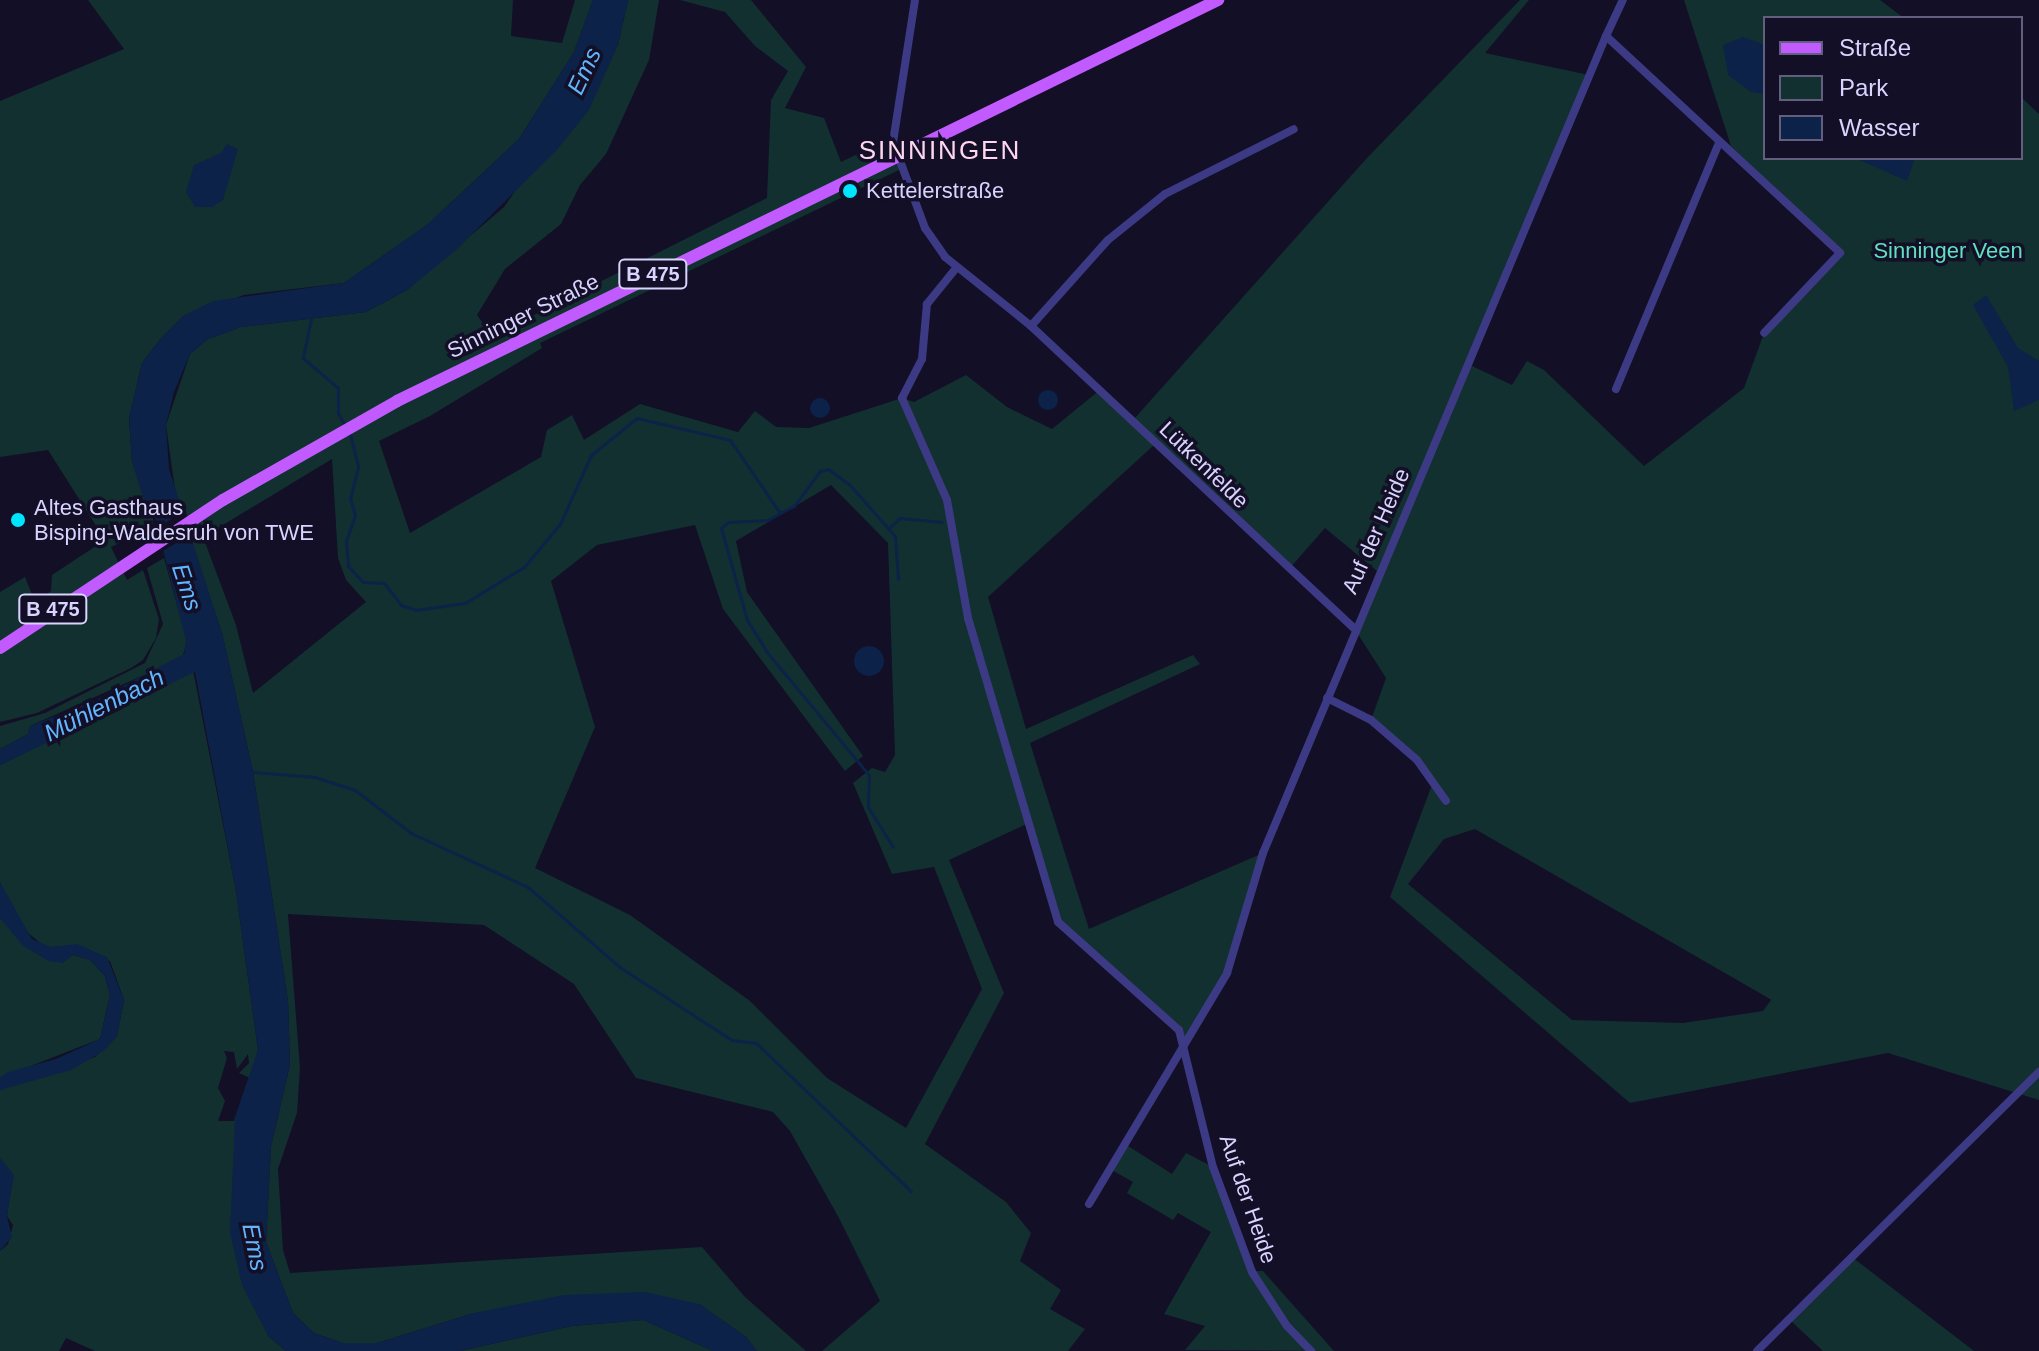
<!DOCTYPE html>
<meta charset="utf-8">
<style>
body{margin:0}
#map{position:relative;width:2039px;height:1351px;overflow:hidden;background:#130f26;font-family:Arial,sans-serif}
div>[style]{position:absolute}
[style*='--x']{left:calc(var(--x)*1px);top:calc(var(--y)*1px);width:calc(var(--w)*1px);rotate:calc(var(--a)*1deg)}
.green>*{inset:0;background:#12302f}
.water>*{inset:0;background:#0c2248}
.round{border-radius:50%}
.pier>*{inset:0;background:#130f26}
.stream>*{height:3px;margin:-1.5px;padding:0 1.5px;transform-origin:1.5px;border-radius:1.5px;background:#0c2248}
.minor>*{height:8px;margin:-4px;padding:0 4px;transform-origin:4px;border-radius:4px;background:#3d3a85}
.primary>*{height:12px;margin:-6px;padding:0 6px;transform-origin:6px;border-radius:6px;background:#c25bff}
.dots>*{width:22px;height:22px;translate:-50% -50%;box-sizing:border-box;border:4px solid #130f26;border-radius:50%}
span{translate:-50% -50%;white-space:nowrap;text-align:center;line-height:1.15;-webkit-text-stroke:7px #130f26;paint-order:stroke}
.shield-label span{padding:2px 6px;background:#130f26;border:2px solid;border-radius:6px;-webkit-text-stroke-width:0}
.shield-label{font-size:20px;color:#d9d4ff;font-weight:700}
.poi-label{font-size:22px;color:#d9d4ff}
.left{translate:0 -50%;text-align:left}
.park-label{font-size:22px;color:#5fe0c0}
.street-label{font-size:22px;color:#d9d4ff}
.water-label{font-size:24px;color:#62b6ff;font-style:italic}
.quarter-label{font-size:26px;color:#ffd6f0;letter-spacing:2px}
.legend{position:absolute;left:1763px;top:16px;width:260px;height:144px;box-sizing:border-box;background:#130f26;border:2px solid #625e7d;margin:0;padding:10px 14px;list-style:none;font-size:24px;color:#d9d4ff}
.legend li{display:flex;align-items:center;gap:16px;height:40px}
.legend b{width:40px;border:2px solid #625e7d}
</style>
<div id="map">
<div class="green">
<div style="clip-path:polygon(88px 0,513px 0,511px 36px,562px 43px,575px 0,593px 0,574px 52px,519px 139px,427px 225px,344px 283px,244px 295px,183px 316px,162px 337px,142px 363px,129px 418px,132px 462px,153px 510px,153px 528px,111px 547px,127px 580px,143px 570px,159px 619px,156px 638px,143px 660px,131px 668px,37px 713px,0 722px,0 592px,25px 577px,33px 597px,30px 606px,51px 591px,52px 575px,105px 540px,48px 450px,0 457px,0 101px,124px 49px)"></div>
<div style="clip-path:polygon(evenodd,628px 0,659px 0,649px 60px,606px 154px,580px 185px,561px 224px,505px 269px,477px 315px,492px 336px,767px 198px,771px 100px,788px 71px,755px 46px,725px 12px,680px 0,751px 0,806px 67px,785px 108px,824px 118px,841px 162px,887px 140px,893px 142px,901px 169px,540px 343px,542px 348px,430px 416px,379px 441px,410px 533px,541px 457px,547px 430px,572px 415px,584px 440px,640px 404px,738px 432px,755px 411px,776px 427px,809px 428px,902px 398px,914px 402px,966px 375px,1007px 407px,1052px 429px,1101px 389px,1134px 419px,1367px 158px,1520px 0,1529px 0,1485px 53px,1589px 75px,1470px 365px,1512px 385px,1527px 361px,1544px 370px,1644px 466px,1744px 388px,1764px 333px,1840px 253px,1731px 146px,1684px 0,1880px 0,1904px 18px,1765px 18px,1765px 158px,2021px 158px,2021px 97px,2039px 114px,2039px 1100px,1888px 1053px,1630px 1103px,1390px 897px,1433px 782px,1417px 760px,1371px 720px,1386px 678px,1354px 628px,1377px 571px,1325px 528px,1289px 569px,1154px 445px,988px 597px,1026px 729px,1193px 655px,1200px 664px,1030px 743px,1089px 929px,1263px 853px,1227px 973px,1186px 1042px,1179px 1030px,1058px 922px,1029px 823px,949px 860px,1004px 993px,925px 1144px,1006px 1202px,1031px 1233px,1020px 1261px,1061px 1290px,1050px 1309px,1085px 1329px,1068px 1351px,822px 1351px,880px 1301px,839px 1218px,790px 1131px,773px 1112px,636px 1078px,574px 984px,484px 925px,288px 914px,300px 1068px,297px 1113px,278px 1169px,283px 1250px,290px 1273px,702px 1247px,745px 1297px,806px 1351px,757px 1351px,746px 1337px,699px 1304px,474px 1313px,377px 1343px,343px 1343px,314px 1333px,293px 1313px,266px 1242px,271px 1146px,290px 1065px,288px 1001px,253px 772px,222px 633px,176px 497px,166px 425px,190px 354px,208px 339px,241px 327px,366px 312px,407px 290px,504px 207px,618px 45px,628px 0,332px 459px,338px 558px,346px 580px,366px 602px,253px 693px,236px 625px,203px 537px,332px 459px,628px 0,831px 485px,888px 543px,895px 755px,885px 772px,872px 768px,853px 783px,892px 874px,934px 867px,982px 989px,906px 1128px,827px 1078px,750px 1001px,630px 915px,535px 868px,595px 727px,551px 581px,597px 545px,695px 525px,723px 609px,845px 771px,863px 756px,747px 592px,736px 541px,831px 485px,628px 0,1475px 829px,1770px 999px,1771px 1000px,1763px 1011px,1683px 1023px,1572px 1020px,1408px 884px,1444px 839px,1475px 829px)"></div>
<div style="clip-path:polygon(164px 558px,187px 641px,182px 658px,30px 726px,28px 734px,0 749px,0 726px,45px 713px,145px 663px,163px 624px,147px 568px)"></div>
<div style="clip-path:polygon(193px 670px,236px 891px,258px 1050px,250px 1078px,239px 1073px,249px 1063px,248px 1054px,237px 1069px,234px 1052px,224px 1051px,227px 1058px,218px 1088px,225px 1101px,218px 1121px,234px 1121px,235px 1117px,235px 1168px,268px 1336px,286px 1351px,95px 1351px,66px 1338px,59px 1351px,0 1351px,0 1251px,8px 1244px,13px 1225px,7px 1216px,12px 1183px,0 1158px,0 1090px,95px 1057px,117px 1036px,124px 1000px,110px 961px,44px 946px,21px 927px,0 882px,0 765px)"></div>
<div style="clip-path:polygon(0 918px,57px 962px,73px 955px,90px 960px,105px 976px,110px 995px,100px 1039px,0 1078px)"></div>
<div style="clip-path:polygon(1125px 1144px,1172px 1174px,1186px 1153px,1213px 1167px,1252px 1271px,1263px 1271px,1334px 1351px,1185px 1350px,1205px 1326px,1164px 1314px,1211px 1232px,1178px 1213px,1173px 1220px,1127px 1193px,1133px 1182px,1110px 1169px)"></div>
<div style="clip-path:polygon(1852px 1257px,1974px 1351px,1823px 1351px,1790px 1320px)"></div>
<div style="clip-path:polygon(643px 1320px,713px 1351px,460px 1351px,572px 1326px)"></div>
</div>
<div class="water">
<div style="clip-path:polygon(593px 0,628px 0,618px 45px,589px 110px,556px 151px,456px 250px,407px 290px,366px 312px,241px 327px,208px 339px,190px 354px,174px 392px,166px 425px,169px 469px,222px 633px,253px 772px,288px 1001px,290px 1065px,271px 1146px,266px 1242px,293px 1313px,314px 1333px,343px 1343px,377px 1343px,474px 1313px,564px 1295px,645px 1292px,699px 1304px,746px 1337px,757px 1351px,713px 1351px,643px 1320px,572px 1326px,460px 1351px,286px 1351px,268px 1336px,242px 1285px,230px 1233px,235px 1117px,258px 1050px,236px 891px,195px 672px,0 765px,0 749px,28px 734px,30px 726px,96px 700px,184px 654px,186px 641px,153px 510px,143px 497px,132px 462px,129px 418px,142px 363px,162px 337px,183px 316px,213px 301px,344px 283px,427px 225px,519px 139px,574px 52px)"></div>
<div style="clip-path:polygon(1743px 37px,1765px 45px,1765px 94px,1751px 92px,1728px 75px,1723px 45px)"></div>
<div style="clip-path:polygon(227px 144px,238px 149px,223px 200px,212px 207px,195px 207px,186px 192px,194px 165px,221px 153px)"></div>
<div style="clip-path:polygon(1855px 158px,1915px 158px,1907px 181px)"></div>
<div style="clip-path:polygon(1986px 295px,2018px 348px,2039px 361px,2039px 400px,2014px 411px,2008px 367px,1973px 305px)"></div>
<div class="round" style="left:1038px;top:390px;width:20px;height:20px"></div>
<div class="round" style="left:810px;top:398px;width:20px;height:20px"></div>
<div class="round" style="left:854px;top:646px;width:30px;height:30px"></div>
<div style="clip-path:polygon(0 882px,32px 939px,51px 947px,77px 944px,107px 957px,124px 1000px,117px 1036px,105px 1050px,71px 1070px,0 1090px,0 1078px,8px 1072px,56px 1059px,100px 1039px,110px 995px,105px 976px,90px 960px,73px 955px,63px 963px,49px 961px,23px 946px,0 918px)"></div>
<div style="clip-path:polygon(0 1158px,14px 1175px,7px 1216px,12px 1237px,0 1251px)"></div>
</div>
<div class="pier">
<div style="clip-path:polygon(185px 510px,193px 533px,158px 554px,151px 532px)"></div>
</div>
<div class="stream">
<div style="--x:311;--y:319;--w:40;--a:102"></div>
<div style="--x:303;--y:358;--w:46;--a:40.6"></div>
<div style="--x:338;--y:388;--w:25;--a:90"></div>
<div style="--x:338;--y:413;--w:17;--a:62"></div>
<div style="--x:350;--y:434;--w:34;--a:76"></div>
<div style="--x:358;--y:467;--w:32;--a:104"></div>
<div style="--x:350;--y:498;--w:18;--a:74"></div>
<div style="--x:355;--y:515;--w:28;--a:109"></div>
<div style="--x:346;--y:541;--w:25;--a:85"></div>
<div style="--x:348;--y:566;--w:22;--a:47"></div>
<div style="--x:363;--y:582;--w:21;--a:3"></div>
<div style="--x:384;--y:583;--w:28;--a:52"></div>
<div style="--x:401;--y:605;--w:16;--a:18"></div>
<div style="--x:416;--y:610;--w:49;--a:-8.1"></div>
<div style="--x:465;--y:603;--w:69;--a:-31.4"></div>
<div style="--x:524;--y:567;--w:56;--a:-50.1"></div>
<div style="--x:560;--y:524;--w:76;--a:-65.8"></div>
<div style="--x:591;--y:455;--w:59;--a:-38.8"></div>
<div style="--x:637;--y:418;--w:96;--a:13.3"></div>
<div style="--x:730;--y:440;--w:88;--a:55.6"></div>
<div style="--x:780;--y:513;--w:14;--a:150"></div>
<div style="--x:768;--y:520;--w:40;--a:177.1"></div>
<div style="--x:728;--y:522;--w:9;--a:139"></div>
<div style="--x:721;--y:528;--w:96;--a:74.2"></div>
<div style="--x:747;--y:620;--w:36;--a:58"></div>
<div style="--x:766;--y:651;--w:161;--a:50.3"></div>
<div style="--x:869;--y:775;--w:32;--a:92"></div>
<div style="--x:868;--y:807;--w:47;--a:58"></div>
<div style="--x:780;--y:513;--w:16;--a:-27"></div>
<div style="--x:794;--y:506;--w:44;--a:-53.4"></div>
<div style="--x:820;--y:471;--w:8;--a:-14"></div>
<div style="--x:828;--y:469;--w:26;--a:36"></div>
<div style="--x:849;--y:484;--w:69;--a:48.5"></div>
<div style="--x:895;--y:536;--w:43;--a:86"></div>
<div style="--x:888;--y:529;--w:16;--a:-43"></div>
<div style="--x:900;--y:518;--w:42;--a:5.4"></div>
<div style="--x:253;--y:772;--w:62;--a:4.6"></div>
<div style="--x:315;--y:777;--w:42;--a:18"></div>
<div style="--x:355;--y:790;--w:71;--a:37.5"></div>
<div style="--x:411;--y:833;--w:129;--a:24.8"></div>
<div style="--x:528;--y:887;--w:123;--a:41.1"></div>
<div style="--x:621;--y:968;--w:132;--a:33"></div>
<div style="--x:732;--y:1040;--w:24;--a:7"></div>
<div style="--x:756;--y:1043;--w:214;--a:43.7"></div>
</div>
<div class="minor">
<div style="--x:915;--y:0;--w:144;--a:98.8"></div>
<div style="--x:893;--y:142;--w:92;--a:69.6"></div>
<div style="--x:925;--y:228;--w:35;--a:55"></div>
<div style="--x:945;--y:257;--w:110;--a:38.7"></div>
<div style="--x:1031;--y:326;--w:442;--a:43.1"></div>
<div style="--x:1606;--y:36;--w:40;--a:-65"></div>
<div style="--x:957;--y:267;--w:48;--a:129"></div>
<div style="--x:927;--y:304;--w:55;--a:95.2"></div>
<div style="--x:922;--y:359;--w:44;--a:117.1"></div>
<div style="--x:902;--y:398;--w:111;--a:66.2"></div>
<div style="--x:947;--y:500;--w:120;--a:79.9"></div>
<div style="--x:968;--y:618;--w:317;--a:73.5"></div>
<div style="--x:1058;--y:922;--w:162;--a:41.8"></div>
<div style="--x:1179;--y:1030;--w:141;--a:76.1"></div>
<div style="--x:1213;--y:1167;--w:112;--a:69.6"></div>
<div style="--x:1252;--y:1272;--w:64;--a:57.1"></div>
<div style="--x:1287;--y:1326;--w:35;--a:46"></div>
<div style="--x:1031;--y:326;--w:115;--a:-48.2"></div>
<div style="--x:1108;--y:240;--w:73;--a:-38.9"></div>
<div style="--x:1165;--y:194;--w:144;--a:-26.7"></div>
<div style="--x:1616;--y:389;--w:267;--a:-67.3"></div>
<div style="--x:1327;--y:698;--w:49;--a:26.6"></div>
<div style="--x:1371;--y:720;--w:61;--a:41"></div>
<div style="--x:1417;--y:760;--w:50;--a:54.7"></div>
<div style="--x:1089;--y:1204;--w:269;--a:-59.1"></div>
<div style="--x:1227;--y:973;--w:125;--a:-73.3"></div>
<div style="--x:1263;--y:853;--w:886;--a:-67.23"></div>
<div style="--x:1606;--y:36;--w:319;--a:42.8"></div>
<div style="--x:1840;--y:253;--w:110;--a:133.5"></div>
<div style="--x:1757;--y:1351;--w:397;--a:-44.7"></div>
</div>
<div class="primary">
<div style="--x:0;--y:648;--w:268;--a:-33.6"></div>
<div style="--x:223;--y:500;--w:200;--a:-29.6"></div>
<div style="--x:397;--y:401;--w:914;--a:-26.03"></div>
</div>
<div class="dots">
<div style="left:850px;top:191px;background:#00e5ff"></div>
<div style="left:18px;top:520px;background:#00e5ff"></div>
</div>
<div class="shield-label">
<span style="left:653px;top:274px">B 475</span>
<span style="left:53px;top:609px">B 475</span>
</div>
<div class="poi-label">
<span class="left" style="left:866px;top:191px">Kettelerstraße</span>
<span class="left" style="left:34px;top:520px">Altes Gasthaus<br>Bisping-Waldesruh von TWE</span>
</div>
<div class="park-label">
<span style="left:1948px;top:251px">Sinninger Veen</span>
</div>
<div class="street-label">
<span style="left:523px;top:316px;rotate:-26deg">Sinninger Straße</span>
<span style="left:1204px;top:465px;rotate:44deg">Lütkenfelde</span>
<span style="left:1376px;top:531px;rotate:-66deg">Auf der Heide</span>
<span style="left:1248px;top:1199px;rotate:71deg">Auf der Heide</span>
</div>
<div class="water-label">
<span style="left:584px;top:71px;rotate:-65deg">Ems</span>
<span style="left:187px;top:587px;rotate:72deg">Ems</span>
<span style="left:104px;top:705px;rotate:-27deg">Mühlenbach</span>
<span style="left:255px;top:1247px;rotate:79deg">Ems</span>
</div>
<div class="quarter-label">
<span style="left:940px;top:151px">SINNINGEN</span>
</div>
<ul class="legend">
<li><b style="height:10px;background:#c25bff"></b>Straße</li>
<li><b style="height:22px;background:#12302f"></b>Park</li>
<li><b style="height:22px;background:#0c2248"></b>Wasser</li>
</ul>
</div>
